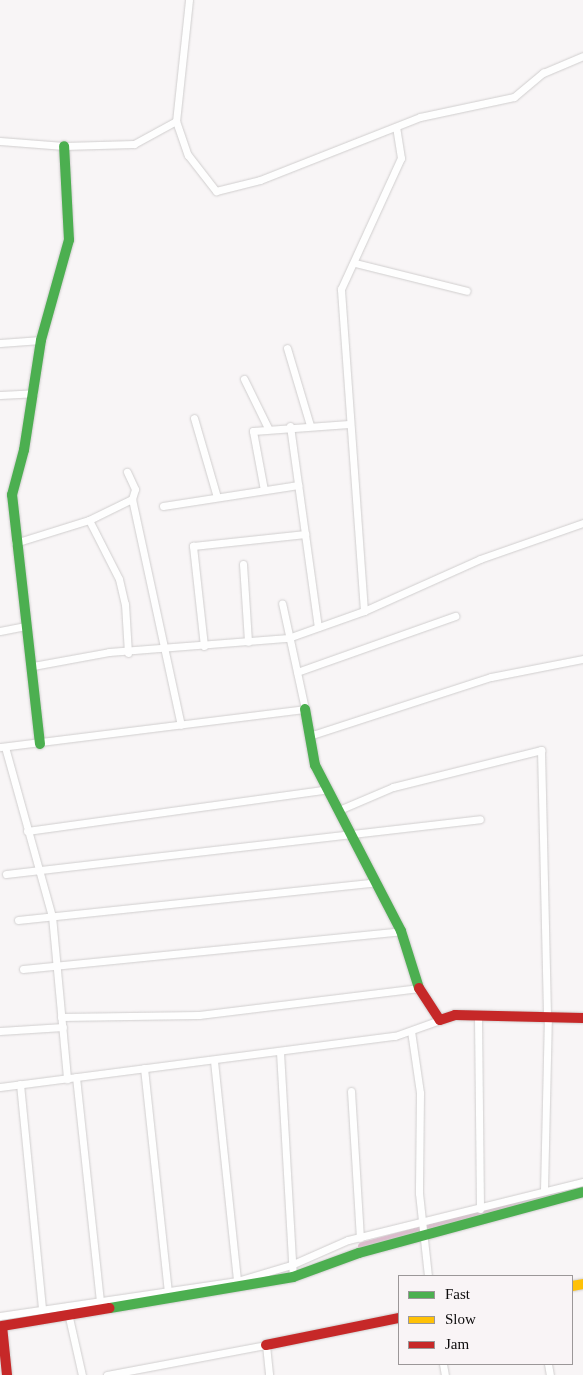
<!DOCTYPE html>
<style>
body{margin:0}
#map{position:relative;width:583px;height:1375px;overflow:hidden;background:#f8f5f6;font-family:"Times New Roman",serif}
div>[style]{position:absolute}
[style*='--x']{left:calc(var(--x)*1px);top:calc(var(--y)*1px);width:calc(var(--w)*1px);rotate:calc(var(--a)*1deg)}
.canal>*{height:9px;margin:-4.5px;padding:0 4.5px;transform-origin:4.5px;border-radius:4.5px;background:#ddbacc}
.roads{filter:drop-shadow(0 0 1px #d0cece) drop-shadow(0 0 1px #d0cece)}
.street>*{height:7px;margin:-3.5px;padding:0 3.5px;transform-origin:3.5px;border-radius:3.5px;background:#fefefe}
.fast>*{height:10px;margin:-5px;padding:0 5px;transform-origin:5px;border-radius:5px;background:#4caf50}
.slow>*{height:10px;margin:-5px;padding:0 5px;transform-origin:5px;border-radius:5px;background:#ffc107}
.jam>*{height:10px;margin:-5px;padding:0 5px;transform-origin:5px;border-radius:5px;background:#c62828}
span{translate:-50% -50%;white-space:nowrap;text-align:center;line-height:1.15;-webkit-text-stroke:4px #f9f4f6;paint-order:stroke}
.legend{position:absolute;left:398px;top:1275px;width:175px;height:90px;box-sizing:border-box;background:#f9f4f6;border:1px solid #9b9798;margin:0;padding:6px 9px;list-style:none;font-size:15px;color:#0d0b0c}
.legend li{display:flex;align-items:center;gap:10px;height:25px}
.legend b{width:25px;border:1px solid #9b9798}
</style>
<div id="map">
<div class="canal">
<div style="--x:362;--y:1246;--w:229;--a:-14.9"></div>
</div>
<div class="roads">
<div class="street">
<div style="--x:189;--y:0;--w:122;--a:96.1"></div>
<div style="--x:176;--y:121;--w:36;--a:71"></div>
<div style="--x:188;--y:155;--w:46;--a:52.1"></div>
<div style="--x:216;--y:191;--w:45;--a:-14"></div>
<div style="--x:260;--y:180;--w:172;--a:-21.5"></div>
<div style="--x:420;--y:117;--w:96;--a:-12"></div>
<div style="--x:514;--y:97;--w:38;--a:-40"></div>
<div style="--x:543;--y:73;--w:43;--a:-23"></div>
<div style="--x:0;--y:141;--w:64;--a:4.5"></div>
<div style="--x:64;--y:146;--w:70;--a:-1.6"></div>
<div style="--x:134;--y:144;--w:48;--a:-28.7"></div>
<div style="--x:355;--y:263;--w:115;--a:14"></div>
<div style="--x:0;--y:343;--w:41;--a:-4.2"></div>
<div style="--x:287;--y:348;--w:80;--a:73.4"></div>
<div style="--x:244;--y:379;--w:55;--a:63.9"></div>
<div style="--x:0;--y:395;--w:34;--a:-3"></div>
<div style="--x:194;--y:418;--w:82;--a:73.8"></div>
<div style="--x:290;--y:426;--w:203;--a:82.1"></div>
<div style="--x:264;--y:490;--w:60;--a:-100.6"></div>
<div style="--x:253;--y:431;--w:96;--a:-4.2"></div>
<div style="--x:132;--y:499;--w:231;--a:77.8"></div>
<div style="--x:163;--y:506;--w:137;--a:-8.8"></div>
<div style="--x:89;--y:520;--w:66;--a:63"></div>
<div style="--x:119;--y:579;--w:26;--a:77"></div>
<div style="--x:125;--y:604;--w:49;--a:86.5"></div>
<div style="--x:15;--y:543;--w:77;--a:-17.3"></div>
<div style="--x:89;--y:520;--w:48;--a:-26"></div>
<div style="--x:132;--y:499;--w:10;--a:-73"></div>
<div style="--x:135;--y:489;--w:19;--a:-115"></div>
<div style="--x:243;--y:564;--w:78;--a:86.3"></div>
<div style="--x:364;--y:611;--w:323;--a:-94.1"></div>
<div style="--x:341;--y:289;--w:144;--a:-65.4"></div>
<div style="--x:401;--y:158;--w:31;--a:-99"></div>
<div style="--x:0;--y:631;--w:26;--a:-11"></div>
<div style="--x:204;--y:646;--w:101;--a:-96.3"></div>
<div style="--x:193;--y:546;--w:113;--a:-6.1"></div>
<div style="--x:33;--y:666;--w:77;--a:-10.4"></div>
<div style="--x:109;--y:652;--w:180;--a:-4.5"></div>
<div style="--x:288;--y:638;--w:81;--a:-19.6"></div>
<div style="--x:364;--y:611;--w:127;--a:-24.1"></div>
<div style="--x:480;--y:559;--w:109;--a:-19.3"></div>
<div style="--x:297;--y:672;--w:168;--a:-19.5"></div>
<div style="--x:309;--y:736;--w:191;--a:-18"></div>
<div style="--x:491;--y:677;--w:94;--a:-11.1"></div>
<div style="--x:0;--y:747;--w:307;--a:-7.1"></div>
<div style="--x:305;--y:709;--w:108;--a:-102.2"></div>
<div style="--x:5;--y:747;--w:175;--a:74.5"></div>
<div style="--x:52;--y:916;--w:164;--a:84.7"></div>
<div style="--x:339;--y:810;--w:59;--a:-23.1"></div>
<div style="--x:393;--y:787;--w:153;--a:-14"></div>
<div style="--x:541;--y:750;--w:264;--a:88.7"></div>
<div style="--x:27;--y:831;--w:304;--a:-7.9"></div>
<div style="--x:6;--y:874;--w:477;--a:-6.6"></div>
<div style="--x:18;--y:920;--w:361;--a:-6"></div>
<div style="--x:23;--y:969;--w:380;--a:-5.7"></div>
<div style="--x:61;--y:1017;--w:138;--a:-0.8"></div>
<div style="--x:199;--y:1015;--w:222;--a:-7"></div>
<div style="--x:478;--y:1017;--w:192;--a:89.4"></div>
<div style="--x:0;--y:1031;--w:63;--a:-3.6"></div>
<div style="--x:411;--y:1031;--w:63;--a:81.7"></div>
<div style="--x:420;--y:1093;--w:100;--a:90.6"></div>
<div style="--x:419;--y:1193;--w:83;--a:83.8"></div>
<div style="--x:280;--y:1052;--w:225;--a:86.7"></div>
<div style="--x:214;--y:1061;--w:221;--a:84"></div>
<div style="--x:144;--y:1068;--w:224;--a:83.9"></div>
<div style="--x:76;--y:1077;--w:224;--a:83.9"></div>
<div style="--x:20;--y:1084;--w:225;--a:84.4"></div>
<div style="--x:0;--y:1087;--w:398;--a:-7.4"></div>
<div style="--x:395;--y:1036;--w:48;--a:-19.6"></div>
<div style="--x:351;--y:1091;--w:147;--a:86.5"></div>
<div style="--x:544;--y:1190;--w:174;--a:-88.7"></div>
<div style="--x:68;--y:1313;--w:64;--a:77.3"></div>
<div style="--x:0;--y:1316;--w:240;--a:-8.4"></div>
<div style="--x:237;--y:1281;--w:56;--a:-16.5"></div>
<div style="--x:291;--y:1265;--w:62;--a:-23.7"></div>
<div style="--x:348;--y:1240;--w:242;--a:-13.9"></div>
<div style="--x:443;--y:1364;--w:11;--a:80"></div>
<div style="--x:548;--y:1364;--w:11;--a:80"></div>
<div style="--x:107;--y:1375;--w:162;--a:-10.7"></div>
<div style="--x:266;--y:1345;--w:30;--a:84"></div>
</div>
<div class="fast">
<div style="--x:305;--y:709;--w:57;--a:79.9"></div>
<div style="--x:315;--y:765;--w:187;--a:62.6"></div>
<div style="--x:401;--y:931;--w:60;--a:72.5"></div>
<div style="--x:40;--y:744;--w:251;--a:-96.4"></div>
<div style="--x:12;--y:495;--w:47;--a:-75.1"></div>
<div style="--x:24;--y:450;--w:111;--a:-81.2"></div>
<div style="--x:41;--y:340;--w:104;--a:-74.4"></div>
<div style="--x:69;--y:240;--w:94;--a:-93"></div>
<div style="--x:110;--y:1308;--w:186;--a:-9.6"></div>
<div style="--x:293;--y:1277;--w:70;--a:-20"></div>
<div style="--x:359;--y:1253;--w:232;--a:-15.2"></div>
</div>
<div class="slow">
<div style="--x:572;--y:1286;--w:11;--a:-10"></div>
</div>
<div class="jam">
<div style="--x:419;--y:988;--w:38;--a:57"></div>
<div style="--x:440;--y:1020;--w:16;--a:-18"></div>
<div style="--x:455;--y:1015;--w:128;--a:1.3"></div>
<div style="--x:266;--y:1345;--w:136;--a:-11.5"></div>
<div style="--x:7;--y:1375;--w:49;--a:-95.8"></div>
<div style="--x:2;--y:1326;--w:109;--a:-9.5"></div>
</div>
</div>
<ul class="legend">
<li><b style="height:6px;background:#4caf50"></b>Fast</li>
<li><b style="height:6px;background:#ffc107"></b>Slow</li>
<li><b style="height:6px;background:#c62828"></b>Jam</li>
</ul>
</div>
